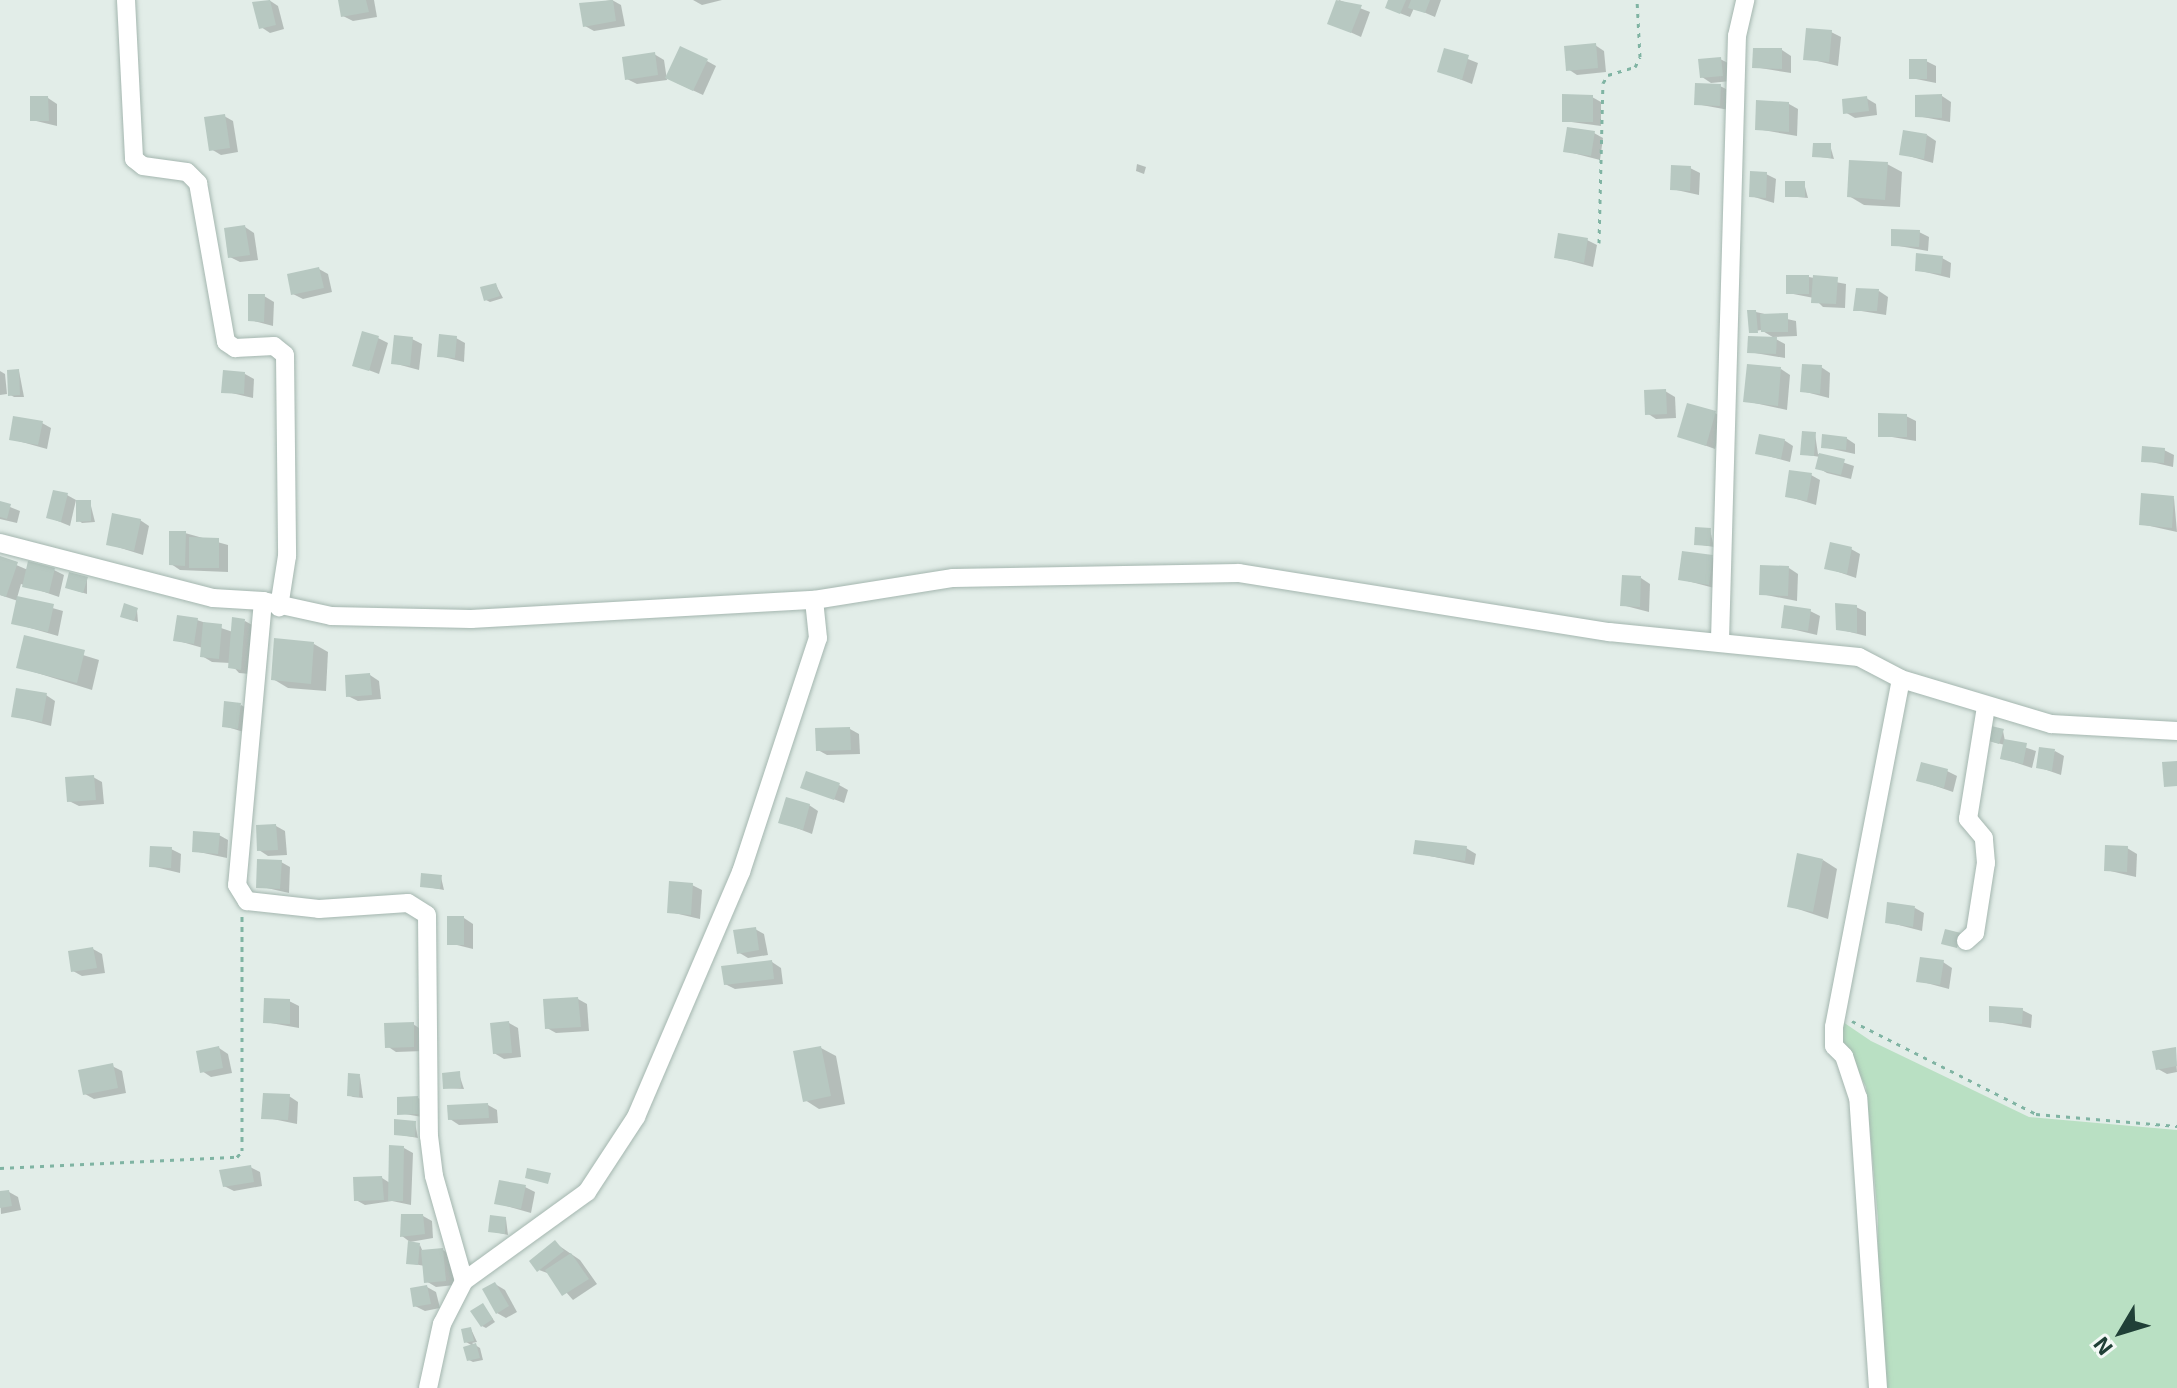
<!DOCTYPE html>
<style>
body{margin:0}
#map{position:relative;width:2177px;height:1388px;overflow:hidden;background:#e2ede8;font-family:"Exo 2",sans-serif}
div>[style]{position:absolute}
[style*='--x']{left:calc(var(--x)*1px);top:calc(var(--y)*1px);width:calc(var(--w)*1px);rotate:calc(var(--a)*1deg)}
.green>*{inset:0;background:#b9e0c3}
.shadow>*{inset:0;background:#0003}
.building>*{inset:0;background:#b7c8c1}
.path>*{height:3px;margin-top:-1.5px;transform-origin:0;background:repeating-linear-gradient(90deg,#80b4a3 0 4px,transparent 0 10px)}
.roads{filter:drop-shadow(0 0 2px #a4b6af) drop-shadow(0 0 2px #a4b6af)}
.minor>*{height:18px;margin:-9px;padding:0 9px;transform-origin:9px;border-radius:9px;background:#fff}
span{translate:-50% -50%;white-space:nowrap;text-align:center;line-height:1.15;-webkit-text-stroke:7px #f3f9f6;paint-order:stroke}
.north{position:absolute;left:2081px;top:1292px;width:80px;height:80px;-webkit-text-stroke:6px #f3f9f6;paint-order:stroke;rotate:232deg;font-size:22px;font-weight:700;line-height:32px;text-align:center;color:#204037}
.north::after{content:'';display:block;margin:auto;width:28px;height:36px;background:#204037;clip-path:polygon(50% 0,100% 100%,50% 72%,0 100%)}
</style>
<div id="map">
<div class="green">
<div style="clip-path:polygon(1840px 1020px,1871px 1041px,2029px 1117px,2177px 1130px,2177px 1388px,1885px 1388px,1877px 1308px,1878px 1219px,1866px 1087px,1839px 1034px)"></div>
</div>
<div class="shadow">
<div style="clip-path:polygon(269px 0,278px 6px,284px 29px,270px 33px,261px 27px)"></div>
<div style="clip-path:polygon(340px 0,374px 0,377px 17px,353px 21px,343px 16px)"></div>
<div style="clip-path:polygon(612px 0,621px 5px,625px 26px,594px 31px,585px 26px,581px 5px)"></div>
<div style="clip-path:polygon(693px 0,722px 0,702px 5px)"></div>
<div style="clip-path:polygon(1339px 0,1370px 12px,1361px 37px,1330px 23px)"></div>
<div style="clip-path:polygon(1391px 0,1441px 0,1435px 17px,1414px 8px,1410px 17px,1397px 12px)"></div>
<div style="clip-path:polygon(1831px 32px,1841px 37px,1838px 66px,1805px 58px)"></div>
<div style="clip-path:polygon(1595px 45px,1604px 51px,1606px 72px,1577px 75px,1568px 69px)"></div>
<div style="clip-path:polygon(1445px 50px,1478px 63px,1472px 84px,1439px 71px)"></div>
<div style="clip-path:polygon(1782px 50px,1791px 56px,1791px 73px,1754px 67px)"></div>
<div style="clip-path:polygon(654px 54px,664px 60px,667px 80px,637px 84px,627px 79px)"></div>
<div style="clip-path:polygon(1720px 59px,1730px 64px,1731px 81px,1711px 83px,1702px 77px)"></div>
<div style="clip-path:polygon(707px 61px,716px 66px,703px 95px,677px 83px)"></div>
<div style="clip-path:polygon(1926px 61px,1936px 66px,1936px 83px,1911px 78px)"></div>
<div style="clip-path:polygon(1720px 86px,1730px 91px,1729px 110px,1696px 104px)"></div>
<div style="clip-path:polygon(1942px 96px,1951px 102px,1950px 122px,1917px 116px)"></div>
<div style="clip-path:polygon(1592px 97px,1601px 102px,1601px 126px,1564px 121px)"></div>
<div style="clip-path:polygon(48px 98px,57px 104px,57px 126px,32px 120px)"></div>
<div style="clip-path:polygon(1866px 98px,1876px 104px,1877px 115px,1855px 118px,1845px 112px)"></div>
<div style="clip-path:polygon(1789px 104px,1798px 109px,1797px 136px,1757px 129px)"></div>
<div style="clip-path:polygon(224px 116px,233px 121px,238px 152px,221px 155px,211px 149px)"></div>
<div style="clip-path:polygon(1594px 133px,1603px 138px,1600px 160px,1565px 151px)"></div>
<div style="clip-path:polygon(1927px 135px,1936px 141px,1933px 163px,1902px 154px)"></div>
<div style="clip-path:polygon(1830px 145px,1834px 159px,1814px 156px)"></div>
<div style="clip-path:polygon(1137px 164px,1146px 167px,1144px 174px,1136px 171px)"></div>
<div style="clip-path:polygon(1887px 164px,1902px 172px,1900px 207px,1864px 205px,1849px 196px)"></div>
<div style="clip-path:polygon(1690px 168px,1700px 173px,1699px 195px,1672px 189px)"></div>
<div style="clip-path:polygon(1766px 174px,1776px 179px,1774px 203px,1751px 196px)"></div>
<div style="clip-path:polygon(1804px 183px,1808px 198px,1787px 196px)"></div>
<div style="clip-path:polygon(245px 227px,254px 233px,258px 260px,240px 262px,230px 257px)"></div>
<div style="clip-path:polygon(1919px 232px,1929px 237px,1928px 251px,1893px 245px)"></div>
<div style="clip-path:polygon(1587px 240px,1597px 245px,1593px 267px,1556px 257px)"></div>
<div style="clip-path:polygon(1942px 258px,1951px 263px,1950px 278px,1917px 270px)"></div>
<div style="clip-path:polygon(319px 269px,328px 274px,332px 292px,303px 299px,293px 294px)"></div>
<div style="clip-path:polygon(1809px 277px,1846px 284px,1845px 308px,1823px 307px,1814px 298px,1788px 293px)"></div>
<div style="clip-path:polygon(496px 285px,503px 298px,490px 302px,486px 300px)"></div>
<div style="clip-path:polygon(1879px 291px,1888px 297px,1886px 315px,1855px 310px)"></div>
<div style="clip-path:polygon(264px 296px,274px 302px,273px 326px,250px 320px)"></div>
<div style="clip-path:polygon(1756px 312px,1796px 321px,1797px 336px,1772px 337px,1785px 344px,1785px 358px,1749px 352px,1776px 339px,1761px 330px,1750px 332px)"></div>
<div style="clip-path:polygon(378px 338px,388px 343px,379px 374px,355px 365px)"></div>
<div style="clip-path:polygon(456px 338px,465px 343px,464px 362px,439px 356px)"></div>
<div style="clip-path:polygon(412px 339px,422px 344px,419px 370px,393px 363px)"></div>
<div style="clip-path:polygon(1821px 367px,1830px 373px,1829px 398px,1802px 391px)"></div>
<div style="clip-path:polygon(1781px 369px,1790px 375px,1787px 410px,1745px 401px)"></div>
<div style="clip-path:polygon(0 371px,5px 374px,7px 394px,0 395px)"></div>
<div style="clip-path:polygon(19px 371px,24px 397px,14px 397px,9px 394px)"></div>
<div style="clip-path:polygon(245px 374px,254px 379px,253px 398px,223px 391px)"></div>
<div style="clip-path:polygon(1665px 391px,1675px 397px,1676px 418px,1656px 419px,1647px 413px)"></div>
<div style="clip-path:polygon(1715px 413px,1724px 418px,1715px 449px,1679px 436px)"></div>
<div style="clip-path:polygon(1906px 416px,1916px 421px,1916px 441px,1880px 435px)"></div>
<div style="clip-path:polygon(42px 423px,51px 428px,47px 449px,11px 439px)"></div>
<div style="clip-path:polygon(1815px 434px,1818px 454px,1854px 466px,1851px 479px,1827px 473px,1818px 468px,1820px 457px,1802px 454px)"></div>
<div style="clip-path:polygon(1846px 438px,1855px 444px,1855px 454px,1823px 447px)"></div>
<div style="clip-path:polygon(1784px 440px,1793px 446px,1790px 462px,1757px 453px)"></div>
<div style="clip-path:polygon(2164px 450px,2174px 455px,2173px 467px,2143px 460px)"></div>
<div style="clip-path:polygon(1811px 475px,1820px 480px,1816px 505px,1787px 496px)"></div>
<div style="clip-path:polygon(67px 495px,76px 500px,70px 526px,48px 517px)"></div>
<div style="clip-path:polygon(2174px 498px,2177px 532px,2141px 524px)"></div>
<div style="clip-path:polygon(90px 502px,95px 522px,82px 523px,78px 520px)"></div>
<div style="clip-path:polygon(0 503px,20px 511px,17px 523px,0 519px)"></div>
<div style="clip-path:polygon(140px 520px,149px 526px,143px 555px,108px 544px)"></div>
<div style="clip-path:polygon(1710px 530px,1714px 547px,1696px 544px)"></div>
<div style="clip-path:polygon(185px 533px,228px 545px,228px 572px,180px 570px,171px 564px)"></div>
<div style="clip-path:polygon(1851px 549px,1860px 554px,1856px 578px,1827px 568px)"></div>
<div style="clip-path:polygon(1712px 557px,1722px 562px,1718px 589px,1680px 579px)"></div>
<div style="clip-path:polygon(0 558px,28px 570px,54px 570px,64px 575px,59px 597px,21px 584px,17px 598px,63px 611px,58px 636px,13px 623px,18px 601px,0 595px)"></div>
<div style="clip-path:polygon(1789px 568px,1798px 574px,1797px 601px,1761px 594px)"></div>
<div style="clip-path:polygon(1641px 578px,1650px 584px,1649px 612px,1622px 605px)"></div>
<div style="clip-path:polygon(87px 579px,87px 594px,71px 589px)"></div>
<div style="clip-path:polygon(1856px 607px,1866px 612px,1866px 636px,1838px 629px)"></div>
<div style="clip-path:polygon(137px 610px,138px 622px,126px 618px)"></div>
<div style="clip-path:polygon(1810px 611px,1820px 616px,1817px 635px,1783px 627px)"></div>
<div style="clip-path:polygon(197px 620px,233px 632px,245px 621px,254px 626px,250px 674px,239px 673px,230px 663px,212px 662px,202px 656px,203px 648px,175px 640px)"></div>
<div style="clip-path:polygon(25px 637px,99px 660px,92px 690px,18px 667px)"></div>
<div style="clip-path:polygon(314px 644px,328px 652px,326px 691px,288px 688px,273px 679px)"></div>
<div style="clip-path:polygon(370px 675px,379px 681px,381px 699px,358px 701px,348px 696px)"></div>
<div style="clip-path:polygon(46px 695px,55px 701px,51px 726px,14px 716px)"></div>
<div style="clip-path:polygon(241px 705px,250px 710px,247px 733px,224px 726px)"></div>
<div style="clip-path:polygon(850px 729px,859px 734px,860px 754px,827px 755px,818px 750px)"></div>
<div style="clip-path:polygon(2003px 731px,2005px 741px,2036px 751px,2032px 768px,2002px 758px,2005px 745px,1989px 741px)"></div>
<div style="clip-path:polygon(2055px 751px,2064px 756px,2061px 775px,2038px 767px)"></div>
<div style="clip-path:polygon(1947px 771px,1957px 776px,1953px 792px,1918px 780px)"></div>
<div style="clip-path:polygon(93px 777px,102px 782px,104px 804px,79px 806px,69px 801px)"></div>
<div style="clip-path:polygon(839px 785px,848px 790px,844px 803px,802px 787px)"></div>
<div style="clip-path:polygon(809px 805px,818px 811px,812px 834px,781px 822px)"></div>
<div style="clip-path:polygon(276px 826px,285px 831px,287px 855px,268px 856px,259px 850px)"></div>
<div style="clip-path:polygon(219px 835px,228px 840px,227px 858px,194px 851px)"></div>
<div style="clip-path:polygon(1466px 848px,1476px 854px,1474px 865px,1415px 853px)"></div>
<div style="clip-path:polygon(2127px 848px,2137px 854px,2136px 877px,2106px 870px)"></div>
<div style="clip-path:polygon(171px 849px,181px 854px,180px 873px,151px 866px)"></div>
<div style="clip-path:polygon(1823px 860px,1837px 869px,1828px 919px,1789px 906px)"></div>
<div style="clip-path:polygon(281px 862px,290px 867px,289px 893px,258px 886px)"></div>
<div style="clip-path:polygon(441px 877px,444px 890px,422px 886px)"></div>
<div style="clip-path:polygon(692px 885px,702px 890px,700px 919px,670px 912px)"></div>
<div style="clip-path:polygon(1915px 908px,1924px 913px,1922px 931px,1887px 922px)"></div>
<div style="clip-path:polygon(464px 918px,473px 924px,473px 949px,449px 943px)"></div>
<div style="clip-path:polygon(755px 929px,764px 934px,768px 955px,748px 958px,738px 952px)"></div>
<div style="clip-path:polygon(93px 949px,102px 954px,105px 973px,82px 976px,73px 971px)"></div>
<div style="clip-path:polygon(772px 962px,781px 968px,783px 984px,735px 989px,725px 984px)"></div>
<div style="clip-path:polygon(1943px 962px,1952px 968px,1949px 989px,1919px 981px)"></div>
<div style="clip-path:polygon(578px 999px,587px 1004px,589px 1031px,556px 1033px,547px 1028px)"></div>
<div style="clip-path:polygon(289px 1001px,299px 1006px,299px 1028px,265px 1022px)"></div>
<div style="clip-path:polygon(2022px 1010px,2032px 1015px,2031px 1028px,1991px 1021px)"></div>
<div style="clip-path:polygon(509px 1023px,518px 1028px,521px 1057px,504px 1059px,494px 1053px)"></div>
<div style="clip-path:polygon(413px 1024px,422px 1030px,423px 1051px,396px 1052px,387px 1046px)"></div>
<div style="clip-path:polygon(219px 1048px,228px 1054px,232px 1073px,211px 1077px,202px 1071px)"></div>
<div style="clip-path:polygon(821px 1048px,836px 1056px,845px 1104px,819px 1109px,805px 1100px)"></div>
<div style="clip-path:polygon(2175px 1049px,2177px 1072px,2167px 1074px,2158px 1069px)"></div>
<div style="clip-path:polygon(112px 1066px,122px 1071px,126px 1093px,94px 1099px,85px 1094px)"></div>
<div style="clip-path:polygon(459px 1074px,464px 1089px,445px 1088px)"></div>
<div style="clip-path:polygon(360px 1076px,363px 1098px,353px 1097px,349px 1095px)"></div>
<div style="clip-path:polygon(289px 1096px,298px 1102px,297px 1124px,263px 1117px)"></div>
<div style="clip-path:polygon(418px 1098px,427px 1103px,428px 1118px,399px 1113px)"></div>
<div style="clip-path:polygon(488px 1105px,497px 1110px,498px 1123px,459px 1125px,450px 1119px)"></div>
<div style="clip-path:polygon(415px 1123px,418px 1138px,396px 1134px)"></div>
<div style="clip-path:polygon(404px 1148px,413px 1153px,411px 1205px,392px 1201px,365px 1205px,356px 1200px,382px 1178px,390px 1183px)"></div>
<div style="clip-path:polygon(250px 1167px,260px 1172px,262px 1186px,234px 1191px,224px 1186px)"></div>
<div style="clip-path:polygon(525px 1187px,535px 1192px,531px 1213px,496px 1203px)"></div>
<div style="clip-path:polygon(9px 1192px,18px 1197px,21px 1210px,1px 1214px,0 1193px)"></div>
<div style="clip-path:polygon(423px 1216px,432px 1221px,433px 1238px,410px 1242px,402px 1236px)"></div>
<div style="clip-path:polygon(506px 1219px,508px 1235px,490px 1231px)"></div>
<div style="clip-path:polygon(555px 1243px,580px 1260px,597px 1284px,573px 1300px,550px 1274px,539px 1270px)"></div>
<div style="clip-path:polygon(420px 1245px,423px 1252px,443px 1250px,452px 1256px,455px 1285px,436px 1287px,426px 1281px,425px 1266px,408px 1263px)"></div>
<div style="clip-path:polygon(495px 1284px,505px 1290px,517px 1312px,506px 1318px,497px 1313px)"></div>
<div style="clip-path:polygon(427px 1287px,436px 1292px,440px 1308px,425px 1311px,415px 1306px)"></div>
<div style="clip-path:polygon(483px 1305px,495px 1322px,486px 1328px,482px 1326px)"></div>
<div style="clip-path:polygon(471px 1329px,477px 1342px,472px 1343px,480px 1348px,483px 1360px,473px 1362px,469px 1360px,473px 1346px,466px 1342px)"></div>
</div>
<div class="building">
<div style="clip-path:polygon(270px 0,276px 25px,259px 29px,252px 2px)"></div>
<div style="clip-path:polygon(338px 0,366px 0,369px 12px,341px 17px)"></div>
<div style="clip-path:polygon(613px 0,616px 21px,583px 27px,579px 3px)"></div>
<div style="clip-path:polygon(1336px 0,1362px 5px,1351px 33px,1327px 24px)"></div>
<div style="clip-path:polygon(1388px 0,1406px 0,1400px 14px,1385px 8px)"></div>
<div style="clip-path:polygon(1411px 0,1430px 0,1425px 13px,1408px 8px)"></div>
<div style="clip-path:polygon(1806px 28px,1832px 30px,1829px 62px,1803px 60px)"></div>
<div style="clip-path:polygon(1596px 43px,1598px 68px,1566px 71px,1564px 46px)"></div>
<div style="clip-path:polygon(680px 46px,708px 59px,693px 91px,665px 78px)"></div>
<div style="clip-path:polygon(1444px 48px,1469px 55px,1462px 80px,1437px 72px)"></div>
<div style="clip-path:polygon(1753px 48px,1782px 48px,1782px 69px,1752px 68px)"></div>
<div style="clip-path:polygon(655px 52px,658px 75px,625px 80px,622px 57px)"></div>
<div style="clip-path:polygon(1721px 57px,1723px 76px,1700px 78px,1698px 59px)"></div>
<div style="clip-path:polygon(1909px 59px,1927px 59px,1927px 79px,1909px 79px)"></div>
<div style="clip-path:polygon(1695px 83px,1721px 84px,1720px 106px,1694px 105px)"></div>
<div style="clip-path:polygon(1562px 94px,1593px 95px,1593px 122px,1562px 122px)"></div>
<div style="clip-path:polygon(1942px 94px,1942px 118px,1915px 117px,1915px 95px)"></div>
<div style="clip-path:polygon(30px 96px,48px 96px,49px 121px,30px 121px)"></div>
<div style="clip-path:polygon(1867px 96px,1869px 111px,1843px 114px,1842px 99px)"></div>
<div style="clip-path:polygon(1756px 100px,1789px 102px,1789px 132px,1755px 130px)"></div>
<div style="clip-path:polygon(225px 114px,230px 148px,209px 151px,204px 117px)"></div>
<div style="clip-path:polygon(1567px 127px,1595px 131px,1591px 156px,1563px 152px)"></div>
<div style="clip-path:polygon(1903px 130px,1927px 134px,1924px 159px,1899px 155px)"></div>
<div style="clip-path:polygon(1813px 143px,1831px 143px,1831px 158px,1812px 157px)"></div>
<div style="clip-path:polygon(1849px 160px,1888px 162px,1885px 200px,1847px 197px)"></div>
<div style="clip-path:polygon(1671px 165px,1691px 166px,1690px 191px,1670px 190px)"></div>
<div style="clip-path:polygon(1750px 171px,1767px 172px,1766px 198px,1749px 197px)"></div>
<div style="clip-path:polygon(1785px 181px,1805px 181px,1805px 197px,1785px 197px)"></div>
<div style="clip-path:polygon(245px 225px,250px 255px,228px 258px,224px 228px)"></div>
<div style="clip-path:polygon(1891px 229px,1920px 230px,1919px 247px,1891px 246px)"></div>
<div style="clip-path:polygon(1558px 233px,1588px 238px,1584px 263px,1554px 258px)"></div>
<div style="clip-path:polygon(1916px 253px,1943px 256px,1941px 274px,1915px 271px)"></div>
<div style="clip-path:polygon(319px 267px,324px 288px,291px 295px,287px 274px)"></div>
<div style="clip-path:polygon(1786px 275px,1809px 275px,1809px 294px,1786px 294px)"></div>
<div style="clip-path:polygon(1813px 275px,1838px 277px,1836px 304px,1811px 303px)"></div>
<div style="clip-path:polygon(496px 283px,500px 296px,484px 301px,480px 287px)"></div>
<div style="clip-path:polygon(1856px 288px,1879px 289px,1877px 311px,1853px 311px)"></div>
<div style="clip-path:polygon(248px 294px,265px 294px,264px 322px,248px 321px)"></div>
<div style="clip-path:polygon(1747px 310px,1756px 310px,1758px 333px,1749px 333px)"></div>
<div style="clip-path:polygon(1788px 313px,1788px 332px,1761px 332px,1760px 314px)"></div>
<div style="clip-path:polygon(362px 331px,379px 336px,369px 371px,352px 366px)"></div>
<div style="clip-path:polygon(439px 334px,457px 336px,455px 358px,437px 357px)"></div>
<div style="clip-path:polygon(394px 335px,413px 337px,410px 366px,391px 364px)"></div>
<div style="clip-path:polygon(1748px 336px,1777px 337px,1776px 354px,1747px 353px)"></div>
<div style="clip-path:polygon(1747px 364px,1781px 367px,1778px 406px,1743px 402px)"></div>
<div style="clip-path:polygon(1802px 364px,1822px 365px,1820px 394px,1800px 392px)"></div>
<div style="clip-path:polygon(19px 369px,20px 395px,8px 396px,7px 370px)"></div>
<div style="clip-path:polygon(223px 370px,245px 372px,244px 394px,221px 393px)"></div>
<div style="clip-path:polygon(1666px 389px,1667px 414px,1645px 415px,1644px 390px)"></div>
<div style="clip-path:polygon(1687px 403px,1716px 411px,1706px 446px,1677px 437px)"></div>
<div style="clip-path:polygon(1878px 413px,1907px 414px,1907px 437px,1878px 437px)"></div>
<div style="clip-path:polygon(13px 416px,43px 421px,38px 445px,9px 440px)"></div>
<div style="clip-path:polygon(1802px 431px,1816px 432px,1814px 456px,1800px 455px)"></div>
<div style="clip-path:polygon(1759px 434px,1785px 439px,1781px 459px,1755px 454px)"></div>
<div style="clip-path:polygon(1822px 434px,1847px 437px,1846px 450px,1821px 448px)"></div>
<div style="clip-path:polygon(2142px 446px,2165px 448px,2164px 463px,2141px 462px)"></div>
<div style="clip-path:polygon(1819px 453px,1845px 459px,1841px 475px,1815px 469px)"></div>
<div style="clip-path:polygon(1789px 470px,1812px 473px,1807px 501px,1785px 497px)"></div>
<div style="clip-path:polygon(53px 490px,68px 493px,61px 522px,46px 518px)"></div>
<div style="clip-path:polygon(2141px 493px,2174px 496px,2172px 528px,2139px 525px)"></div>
<div style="clip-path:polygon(76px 500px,91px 500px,91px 521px,76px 522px)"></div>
<div style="clip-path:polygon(0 501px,11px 504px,7px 519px,0 517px)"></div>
<div style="clip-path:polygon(112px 513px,141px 519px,134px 551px,106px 545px)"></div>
<div style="clip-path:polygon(1695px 527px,1711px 528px,1710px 546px,1694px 545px)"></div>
<div style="clip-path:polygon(169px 531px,186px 531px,185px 566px,169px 565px)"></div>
<div style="clip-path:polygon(189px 537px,219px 538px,219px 568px,189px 568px)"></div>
<div style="clip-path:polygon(1830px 542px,1852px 547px,1847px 574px,1824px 569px)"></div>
<div style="clip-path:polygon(1682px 551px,1713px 555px,1709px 585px,1678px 580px)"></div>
<div style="clip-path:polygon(0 556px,18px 562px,6px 597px,0 595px)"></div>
<div style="clip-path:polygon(28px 561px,55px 568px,49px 593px,22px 587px)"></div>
<div style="clip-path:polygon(1760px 565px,1789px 566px,1788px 596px,1759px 595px)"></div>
<div style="clip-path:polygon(69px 572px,88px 577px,83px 593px,65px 588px)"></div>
<div style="clip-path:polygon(1622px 575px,1641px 576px,1640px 607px,1620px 606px)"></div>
<div style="clip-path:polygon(17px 596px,54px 604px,48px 632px,11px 624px)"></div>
<div style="clip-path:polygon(124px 603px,138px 608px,134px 621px,120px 617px)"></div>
<div style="clip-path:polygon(1835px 603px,1857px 605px,1857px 633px,1836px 630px)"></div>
<div style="clip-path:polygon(1784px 605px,1811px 609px,1808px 631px,1781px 628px)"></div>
<div style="clip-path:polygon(177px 615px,198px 618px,194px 644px,173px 641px)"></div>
<div style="clip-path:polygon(232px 617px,245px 619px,241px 670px,228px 668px)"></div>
<div style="clip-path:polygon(203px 622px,222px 624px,219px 659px,200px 657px)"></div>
<div style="clip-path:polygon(24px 635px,85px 650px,77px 683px,16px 668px)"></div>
<div style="clip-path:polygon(274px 638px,314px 642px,311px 684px,271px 680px)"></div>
<div style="clip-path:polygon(370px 673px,372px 695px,346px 697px,345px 675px)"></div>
<div style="clip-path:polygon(16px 688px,47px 693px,42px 722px,11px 717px)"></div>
<div style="clip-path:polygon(224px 701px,241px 703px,238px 729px,222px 727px)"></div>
<div style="clip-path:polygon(1987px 725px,2004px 729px,1999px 744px,1983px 739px)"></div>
<div style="clip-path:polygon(850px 727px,851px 750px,816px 751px,815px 728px)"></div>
<div style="clip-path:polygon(2004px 739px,2027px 743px,2023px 764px,2000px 759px)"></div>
<div style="clip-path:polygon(2039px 747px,2055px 749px,2052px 771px,2036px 768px)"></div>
<div style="clip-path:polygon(2177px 761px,2177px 786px,2164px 787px,2162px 762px)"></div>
<div style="clip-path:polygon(1921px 762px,1948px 769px,1944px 788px,1916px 781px)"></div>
<div style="clip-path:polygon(806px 771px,840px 783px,834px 800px,800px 788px)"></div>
<div style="clip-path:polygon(94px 775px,96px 800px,67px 802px,65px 777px)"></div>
<div style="clip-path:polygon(786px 797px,810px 804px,803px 830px,778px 823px)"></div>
<div style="clip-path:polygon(276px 824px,278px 850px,257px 851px,256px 825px)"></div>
<div style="clip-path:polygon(193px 831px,220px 833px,218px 854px,192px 852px)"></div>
<div style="clip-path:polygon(1415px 840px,1467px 846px,1465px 861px,1413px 854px)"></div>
<div style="clip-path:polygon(2105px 845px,2128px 846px,2127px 872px,2104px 871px)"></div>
<div style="clip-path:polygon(150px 846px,172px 847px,171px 868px,149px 867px)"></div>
<div style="clip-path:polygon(1797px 853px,1823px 859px,1813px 912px,1787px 907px)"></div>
<div style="clip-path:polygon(257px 859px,282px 860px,280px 889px,256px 888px)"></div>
<div style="clip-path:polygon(421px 873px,442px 875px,440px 889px,420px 887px)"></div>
<div style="clip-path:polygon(669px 881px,693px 883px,691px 915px,667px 913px)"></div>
<div style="clip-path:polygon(1887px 902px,1915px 906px,1913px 927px,1885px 923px)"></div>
<div style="clip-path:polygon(447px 916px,464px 916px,464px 945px,447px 945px)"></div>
<div style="clip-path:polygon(756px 927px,759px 950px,737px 954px,733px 930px)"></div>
<div style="clip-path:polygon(1945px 929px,1961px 933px,1957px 948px,1941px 944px)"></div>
<div style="clip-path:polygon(93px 947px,97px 968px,71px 972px,68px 951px)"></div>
<div style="clip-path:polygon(1920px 957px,1944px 960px,1940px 985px,1916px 982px)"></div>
<div style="clip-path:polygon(772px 960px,774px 979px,724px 985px,721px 966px)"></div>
<div style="clip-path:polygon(578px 997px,581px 1027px,545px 1029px,543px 999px)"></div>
<div style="clip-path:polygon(264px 998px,290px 999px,290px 1024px,263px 1023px)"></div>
<div style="clip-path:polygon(1989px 1006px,2023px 1008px,2022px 1024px,1989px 1022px)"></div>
<div style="clip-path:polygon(509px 1021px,512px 1053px,493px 1054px,490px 1023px)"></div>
<div style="clip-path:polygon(414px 1022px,414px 1047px,385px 1048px,384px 1023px)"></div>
<div style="clip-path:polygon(219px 1046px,223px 1068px,200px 1073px,196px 1051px)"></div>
<div style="clip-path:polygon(821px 1046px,831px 1096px,803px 1102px,793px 1051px)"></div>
<div style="clip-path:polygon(2176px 1047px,2177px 1066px,2156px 1070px,2152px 1051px)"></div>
<div style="clip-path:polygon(113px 1063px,118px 1088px,83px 1095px,78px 1070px)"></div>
<div style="clip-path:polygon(460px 1071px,461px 1088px,443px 1089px,442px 1073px)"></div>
<div style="clip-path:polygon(348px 1073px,360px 1074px,359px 1097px,347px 1096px)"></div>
<div style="clip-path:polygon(263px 1093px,290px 1094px,288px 1120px,261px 1119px)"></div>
<div style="clip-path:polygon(418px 1096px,419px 1114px,397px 1115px,397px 1097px)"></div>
<div style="clip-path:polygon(488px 1103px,489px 1118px,448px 1120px,447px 1105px)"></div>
<div style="clip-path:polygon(394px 1119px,416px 1121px,415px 1137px,394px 1135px)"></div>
<div style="clip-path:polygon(389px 1145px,404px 1146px,403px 1201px,388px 1201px)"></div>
<div style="clip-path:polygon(251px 1165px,254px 1182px,223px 1187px,219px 1170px)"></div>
<div style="clip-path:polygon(527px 1168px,551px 1173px,548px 1184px,525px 1178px)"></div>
<div style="clip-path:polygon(382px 1176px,384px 1200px,354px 1201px,353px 1177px)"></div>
<div style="clip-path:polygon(499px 1180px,526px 1185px,521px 1209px,494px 1204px)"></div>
<div style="clip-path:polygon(9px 1190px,12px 1206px,0 1208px,0 1191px)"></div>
<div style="clip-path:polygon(401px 1214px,423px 1214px,425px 1234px,400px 1237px)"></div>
<div style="clip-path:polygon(490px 1215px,506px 1217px,505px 1234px,488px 1232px)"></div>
<div style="clip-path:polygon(555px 1240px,564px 1251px,537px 1272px,529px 1261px)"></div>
<div style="clip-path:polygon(408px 1241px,420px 1243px,418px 1265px,406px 1264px)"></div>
<div style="clip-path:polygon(443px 1248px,446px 1281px,424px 1283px,421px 1250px)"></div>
<div style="clip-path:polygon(571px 1253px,589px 1279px,562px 1296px,545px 1270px)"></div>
<div style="clip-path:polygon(495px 1282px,509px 1306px,496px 1314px,482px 1289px)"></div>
<div style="clip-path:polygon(427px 1285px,431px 1304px,413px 1307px,410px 1288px)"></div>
<div style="clip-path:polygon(483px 1303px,493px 1319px,481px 1327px,470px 1311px)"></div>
<div style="clip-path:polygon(471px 1327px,474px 1341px,464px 1343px,461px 1329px)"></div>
<div style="clip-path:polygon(476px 1343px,480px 1358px,467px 1361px,463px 1347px)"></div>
</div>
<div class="path">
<div style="--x:1599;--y:243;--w:160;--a:-88.6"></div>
<div style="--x:1603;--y:83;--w:9;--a:-58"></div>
<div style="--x:1608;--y:75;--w:28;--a:-17"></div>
<div style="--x:1635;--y:67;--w:11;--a:-63"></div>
<div style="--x:1640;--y:57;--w:57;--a:-93"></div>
<div style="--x:1852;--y:1021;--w:206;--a:26.8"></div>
<div style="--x:2036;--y:1114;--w:142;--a:4.9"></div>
<div style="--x:0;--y:1168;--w:237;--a:-2.7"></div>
<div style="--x:237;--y:1157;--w:8;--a:-50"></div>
<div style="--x:242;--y:1151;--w:235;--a:-90"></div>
</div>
<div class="roads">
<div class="minor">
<div style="--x:126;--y:0;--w:159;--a:87.1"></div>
<div style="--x:134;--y:159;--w:11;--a:38"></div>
<div style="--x:143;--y:166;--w:44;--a:7.8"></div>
<div style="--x:187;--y:172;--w:16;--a:45"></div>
<div style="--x:198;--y:183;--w:161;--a:80"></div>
<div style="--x:226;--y:342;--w:11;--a:34"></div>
<div style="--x:235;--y:348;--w:39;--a:-3"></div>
<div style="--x:274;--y:346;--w:14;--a:39"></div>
<div style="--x:285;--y:355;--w:201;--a:89.4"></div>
<div style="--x:287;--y:556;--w:52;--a:98.9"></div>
<div style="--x:0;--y:543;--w:220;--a:14.5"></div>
<div style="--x:213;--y:598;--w:50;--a:3.4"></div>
<div style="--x:263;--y:601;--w:70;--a:12.4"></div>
<div style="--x:331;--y:616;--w:140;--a:1.2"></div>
<div style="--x:471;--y:619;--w:344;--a:-3.2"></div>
<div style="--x:814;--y:600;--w:141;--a:-9"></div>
<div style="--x:953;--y:578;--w:286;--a:-1"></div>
<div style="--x:1239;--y:573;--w:375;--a:9.1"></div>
<div style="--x:1609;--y:632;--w:251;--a:5.7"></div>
<div style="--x:1859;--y:657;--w:47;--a:27.6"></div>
<div style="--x:1901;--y:679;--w:157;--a:16.7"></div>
<div style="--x:2051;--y:724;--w:126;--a:3.2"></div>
<div style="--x:263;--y:601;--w:285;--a:95.2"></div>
<div style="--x:237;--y:885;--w:19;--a:58"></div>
<div style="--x:247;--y:901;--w:72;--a:6.3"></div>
<div style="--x:319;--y:909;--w:89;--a:-3.9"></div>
<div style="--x:408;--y:903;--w:22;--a:32"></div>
<div style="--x:427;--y:915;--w:221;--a:89.5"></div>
<div style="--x:429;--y:1136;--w:40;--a:82.9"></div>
<div style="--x:434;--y:1176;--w:109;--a:74.1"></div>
<div style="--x:1720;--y:640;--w:604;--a:-88.39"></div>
<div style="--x:1737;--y:36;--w:37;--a:-77"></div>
<div style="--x:1966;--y:941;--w:12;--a:-42"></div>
<div style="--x:1975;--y:933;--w:71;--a:-81.1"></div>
<div style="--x:1986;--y:863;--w:25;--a:-95"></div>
<div style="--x:1984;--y:838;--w:25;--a:-130"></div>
<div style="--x:1968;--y:819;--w:114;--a:-80.9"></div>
<div style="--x:428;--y:1388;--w:66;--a:-77.7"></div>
<div style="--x:442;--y:1324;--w:48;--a:-62.9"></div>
<div style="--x:464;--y:1281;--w:152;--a:-35.9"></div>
<div style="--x:587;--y:1192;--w:90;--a:-56.8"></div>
<div style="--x:636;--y:1117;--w:267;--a:-66.8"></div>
<div style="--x:741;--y:872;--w:246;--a:-71.8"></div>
<div style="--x:818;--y:638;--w:38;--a:-96"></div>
<div style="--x:1878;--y:1388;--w:291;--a:-93.9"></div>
<div style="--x:1858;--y:1098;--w:44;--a:-108.4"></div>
<div style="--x:1844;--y:1056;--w:14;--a:-135"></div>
<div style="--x:1834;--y:1046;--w:19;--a:-90"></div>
<div style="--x:1834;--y:1027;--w:354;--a:-79.1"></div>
</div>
</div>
<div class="north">N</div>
</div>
